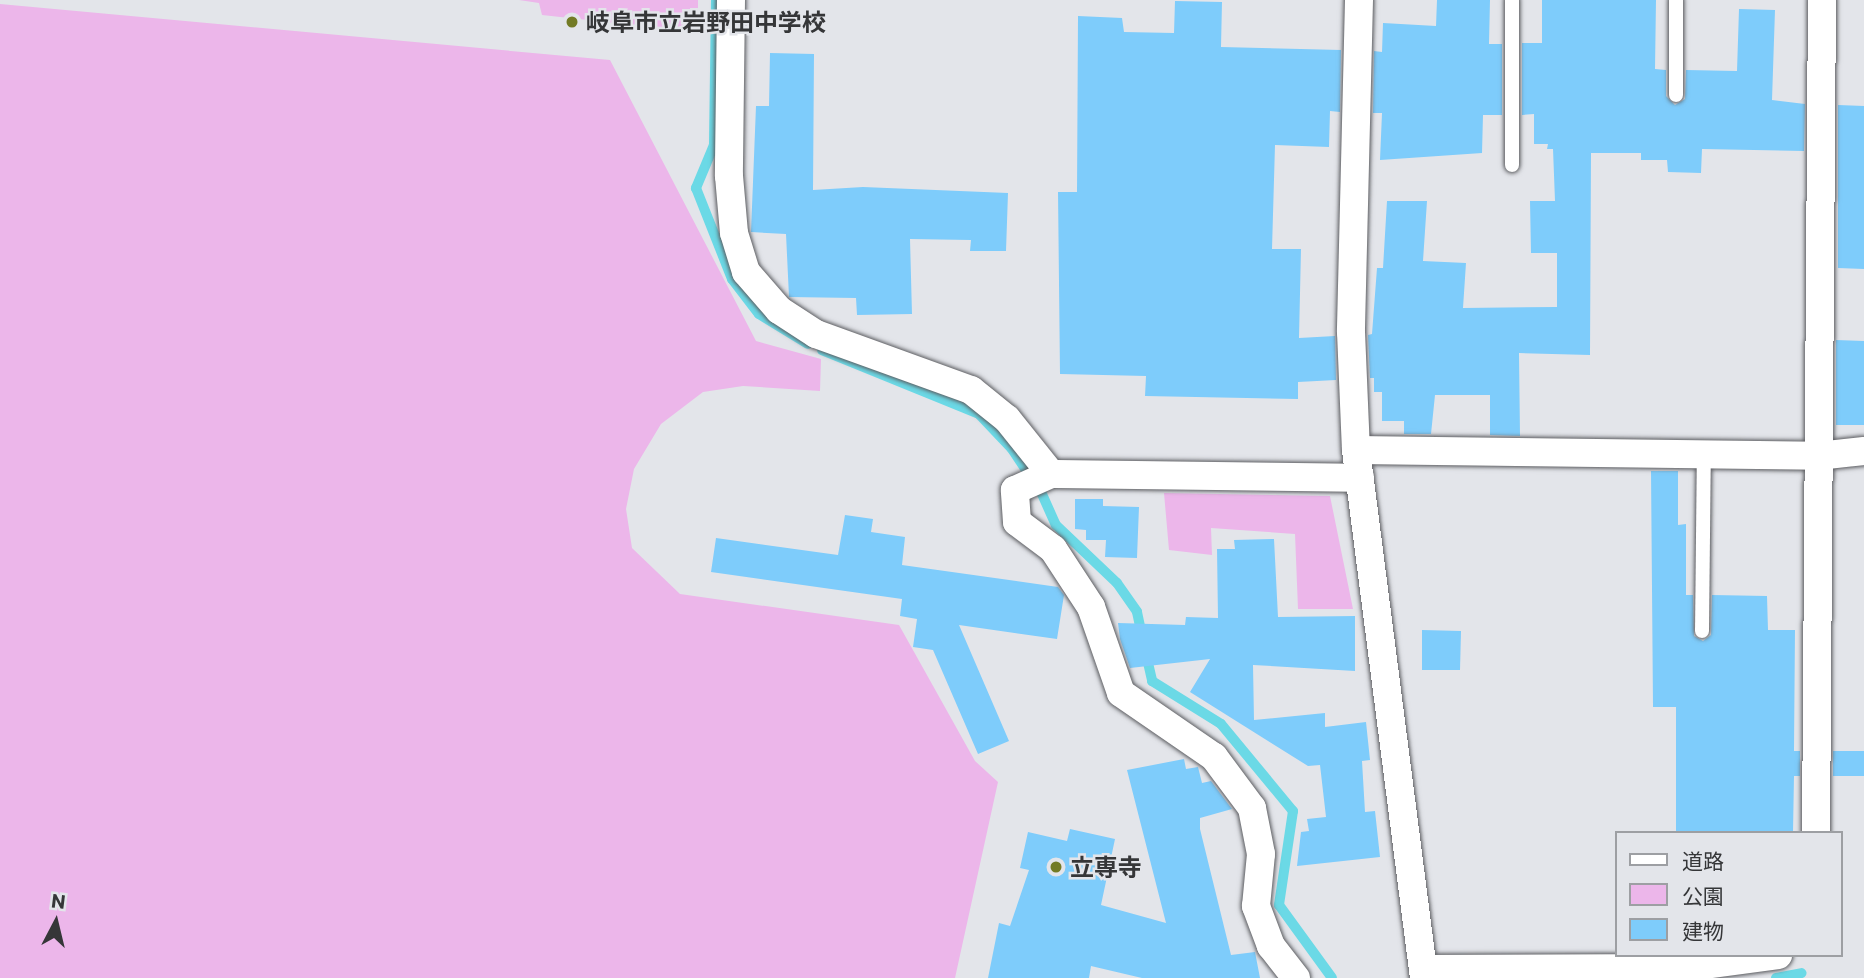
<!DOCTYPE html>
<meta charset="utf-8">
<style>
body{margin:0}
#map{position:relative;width:1864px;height:978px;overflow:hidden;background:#e3e5ea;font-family:Commissioner,"Noto Sans JP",sans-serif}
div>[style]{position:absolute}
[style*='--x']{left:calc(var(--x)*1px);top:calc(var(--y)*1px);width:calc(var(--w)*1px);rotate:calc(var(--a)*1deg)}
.green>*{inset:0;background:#ecb6ea}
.stream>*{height:10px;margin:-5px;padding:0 5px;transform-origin:5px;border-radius:5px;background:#6bd9e6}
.building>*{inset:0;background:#7eccfb}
.roads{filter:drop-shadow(0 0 2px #5c5d61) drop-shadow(0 0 2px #5c5d61)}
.service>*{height:14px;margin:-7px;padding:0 7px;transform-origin:7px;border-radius:7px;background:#fff}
.minor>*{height:28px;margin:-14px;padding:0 14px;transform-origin:14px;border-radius:14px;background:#fff}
.dots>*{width:19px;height:19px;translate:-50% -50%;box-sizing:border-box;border:4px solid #e3e5ea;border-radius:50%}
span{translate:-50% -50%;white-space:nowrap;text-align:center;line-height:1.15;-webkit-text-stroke:5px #e3e5ea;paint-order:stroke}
.poi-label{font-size:24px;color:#353638;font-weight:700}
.left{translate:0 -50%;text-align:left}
.legend{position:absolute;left:1615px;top:831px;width:228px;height:126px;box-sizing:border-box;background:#e3e5ea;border:2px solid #9d9fa3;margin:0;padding:9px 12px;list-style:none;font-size:21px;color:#353638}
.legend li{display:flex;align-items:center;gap:14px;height:35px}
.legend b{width:35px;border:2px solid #9d9fa3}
.north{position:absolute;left:21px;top:887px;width:70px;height:70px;-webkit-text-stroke:5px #e3e5ea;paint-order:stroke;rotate:7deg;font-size:19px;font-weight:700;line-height:28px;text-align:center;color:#353638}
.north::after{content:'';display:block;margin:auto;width:24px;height:32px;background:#353638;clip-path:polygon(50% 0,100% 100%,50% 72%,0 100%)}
</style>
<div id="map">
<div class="green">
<div style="clip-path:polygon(519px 0,698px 0,698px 32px,542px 15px,539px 3px)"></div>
<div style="clip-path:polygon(0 4px,610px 60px,756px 341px,821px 359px,820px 391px,743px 386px,703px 392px,661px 424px,634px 469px,626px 509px,632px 548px,680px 594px,899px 625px,975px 761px,998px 782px,955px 978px,0 978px)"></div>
<div style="clip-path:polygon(1164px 493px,1330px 496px,1353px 609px,1298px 609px,1295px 534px,1211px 528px,1212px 555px,1169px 550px)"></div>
</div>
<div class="stream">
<div style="--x:716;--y:0;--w:145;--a:90.8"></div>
<div style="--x:714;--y:145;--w:47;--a:112.7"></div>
<div style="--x:696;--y:188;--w:98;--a:68.4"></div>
<div style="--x:732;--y:279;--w:44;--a:52.4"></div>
<div style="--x:759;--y:314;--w:57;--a:31.5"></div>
<div style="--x:822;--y:350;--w:170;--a:22.2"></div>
<div style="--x:979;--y:414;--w:48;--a:46.7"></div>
<div style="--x:1012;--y:449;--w:54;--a:56.3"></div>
<div style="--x:1042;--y:494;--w:34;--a:66"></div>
<div style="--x:1056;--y:525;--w:84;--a:43.6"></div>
<div style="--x:1117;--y:583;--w:35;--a:55"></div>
<div style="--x:1137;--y:612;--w:25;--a:78"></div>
<div style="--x:1146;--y:654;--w:28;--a:77"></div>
<div style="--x:1152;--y:681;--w:81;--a:31.9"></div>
<div style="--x:1221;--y:724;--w:113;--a:50.4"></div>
<div style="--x:1293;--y:811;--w:95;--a:98.5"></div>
<div style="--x:1279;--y:905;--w:90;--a:54"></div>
<div style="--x:1776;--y:978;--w:26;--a:-11"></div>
</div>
<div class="building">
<div style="clip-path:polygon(1437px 0,1490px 0,1489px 44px,1502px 44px,1502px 115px,1483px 115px,1482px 153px,1380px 160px,1382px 113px,1373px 113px,1374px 51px,1382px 52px,1383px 23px,1436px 26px)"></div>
<div style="clip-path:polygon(1542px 0,1656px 0,1655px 69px,1666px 70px,1666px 96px,1675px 105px,1685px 99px,1686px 70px,1737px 71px,1739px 9px,1775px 10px,1772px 100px,1805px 104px,1804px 151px,1702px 149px,1701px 173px,1668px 172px,1667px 160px,1641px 160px,1641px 153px,1591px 153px,1590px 355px,1519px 353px,1520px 436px,1490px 435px,1490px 395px,1435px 395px,1431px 434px,1404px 434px,1404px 421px,1382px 421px,1382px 392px,1374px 392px,1374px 378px,1370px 378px,1368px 335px,1372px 334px,1377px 268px,1383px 268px,1387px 201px,1427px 201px,1423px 261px,1466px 263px,1463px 308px,1557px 307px,1557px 253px,1531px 253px,1530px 201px,1555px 201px,1553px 149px,1547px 149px,1548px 144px,1534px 144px,1534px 114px,1522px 115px,1522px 43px,1542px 43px)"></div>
<div style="clip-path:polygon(1175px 1px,1222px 2px,1221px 47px,1341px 50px,1340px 112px,1330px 111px,1329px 147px,1275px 145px,1272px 249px,1301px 249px,1299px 338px,1335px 336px,1336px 380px,1298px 382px,1298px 399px,1145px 396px,1146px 376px,1060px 374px,1058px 192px,1077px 192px,1078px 16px,1122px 18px,1124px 32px,1174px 33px)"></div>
<div style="clip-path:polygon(770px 53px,814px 54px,813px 190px,863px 187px,1008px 193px,1006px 251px,970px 251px,971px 240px,910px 239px,912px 314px,857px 315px,856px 298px,789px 297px,786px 234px,751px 232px,756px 106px,769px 106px)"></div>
<div style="clip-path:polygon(1838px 105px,1864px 106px,1864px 269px,1838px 268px)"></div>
<div style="clip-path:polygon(1836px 340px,1864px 341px,1864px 425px,1836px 425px)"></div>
<div style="clip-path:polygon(1651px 471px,1678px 471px,1678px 525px,1686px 524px,1686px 595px,1693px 595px,1694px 636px,1703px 641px,1711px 635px,1712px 595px,1767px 596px,1768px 630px,1795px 630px,1794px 751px,1800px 751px,1800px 776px,1794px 776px,1793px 833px,1676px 833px,1676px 707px,1653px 707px)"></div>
<div style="clip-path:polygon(1075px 499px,1103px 499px,1103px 506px,1139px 507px,1137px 558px,1105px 557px,1106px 540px,1086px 540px,1086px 530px,1075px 529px)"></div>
<div style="clip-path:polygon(845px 515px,873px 519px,871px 532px,905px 537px,902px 565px,1058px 587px,1064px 595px,1057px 639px,959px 625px,1009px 741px,978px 754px,933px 650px,913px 647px,917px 619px,900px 616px,902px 599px,711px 572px,716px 538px,838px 555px)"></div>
<div style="clip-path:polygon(1274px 539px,1278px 617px,1355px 616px,1355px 671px,1253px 665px,1254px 720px,1325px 713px,1325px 727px,1366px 722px,1370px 760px,1362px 761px,1365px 812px,1375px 811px,1380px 857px,1297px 866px,1301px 832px,1309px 831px,1307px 819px,1326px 817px,1320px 765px,1308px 766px,1190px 692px,1210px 659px,1130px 668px,1120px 639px,1118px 623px,1185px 625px,1186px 617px,1218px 618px,1217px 549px,1235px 549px,1234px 540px)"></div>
<div style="clip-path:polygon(1422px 630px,1461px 631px,1460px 670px,1422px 670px)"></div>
<div style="clip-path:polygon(1833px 751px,1864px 751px,1864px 776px,1833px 776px)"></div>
<div style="clip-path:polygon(1184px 759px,1186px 769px,1198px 767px,1202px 783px,1211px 781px,1232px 809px,1200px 818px,1200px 829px,1231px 955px,1255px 952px,1260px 978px,1142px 978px,1091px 966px,1089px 978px,988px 978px,999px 923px,1010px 926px,1029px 870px,1020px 868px,1028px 832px,1067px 841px,1070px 829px,1115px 839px,1101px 905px,1166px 923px,1127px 770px)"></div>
</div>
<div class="roads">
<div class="service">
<div style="--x:1676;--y:95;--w:95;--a:-90"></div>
<div style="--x:1512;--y:165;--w:165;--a:-90"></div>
<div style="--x:1702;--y:631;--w:177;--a:-89.4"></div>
</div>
<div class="minor">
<div style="--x:731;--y:0;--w:176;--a:90.7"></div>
<div style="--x:729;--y:176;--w:57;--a:85"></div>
<div style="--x:734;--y:233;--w:41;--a:72.9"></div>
<div style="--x:746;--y:272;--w:50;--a:49"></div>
<div style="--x:779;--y:310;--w:44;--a:33"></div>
<div style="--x:816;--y:334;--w:165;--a:19.9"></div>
<div style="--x:971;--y:390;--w:46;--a:38.9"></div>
<div style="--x:1007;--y:419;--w:70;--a:51.3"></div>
<div style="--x:1359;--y:0;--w:332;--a:91.4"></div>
<div style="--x:1351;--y:332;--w:118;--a:87.6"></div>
<div style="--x:1356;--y:450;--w:532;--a:82.66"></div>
<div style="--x:1356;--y:450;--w:462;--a:0.7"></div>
<div style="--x:1818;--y:456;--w:46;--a:-6.2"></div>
<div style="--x:1816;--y:833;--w:833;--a:-89.59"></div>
<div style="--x:1423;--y:969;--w:258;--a:-0.2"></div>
<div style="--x:1681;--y:968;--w:98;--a:-7.6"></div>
<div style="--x:1296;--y:978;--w:41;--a:-128"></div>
<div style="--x:1271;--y:946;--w:43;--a:-110.6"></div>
<div style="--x:1256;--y:906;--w:52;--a:-84.5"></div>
<div style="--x:1261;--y:854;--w:47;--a:-101.1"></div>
<div style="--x:1252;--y:808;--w:64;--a:-126.7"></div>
<div style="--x:1214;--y:757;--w:113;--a:-145.5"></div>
<div style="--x:1121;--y:693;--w:91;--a:-109.2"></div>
<div style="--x:1091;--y:607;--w:69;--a:-123.2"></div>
<div style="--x:1053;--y:549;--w:45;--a:-143.1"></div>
<div style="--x:1017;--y:522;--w:32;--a:-94"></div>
<div style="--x:1015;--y:490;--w:39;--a:-24"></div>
<div style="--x:1051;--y:474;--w:309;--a:0.7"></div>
</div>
</div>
<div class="dots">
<div style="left:572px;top:22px;background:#737b25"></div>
<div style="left:1056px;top:867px;background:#737b25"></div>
</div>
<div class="poi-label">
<span class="left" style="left:586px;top:22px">岐阜市立岩野田中学校</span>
<span class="left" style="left:1070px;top:867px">立専寺</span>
</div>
<ul class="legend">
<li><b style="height:9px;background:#fff"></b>道路</li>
<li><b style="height:19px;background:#ecb6ea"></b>公園</li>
<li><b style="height:19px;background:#7eccfb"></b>建物</li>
</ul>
<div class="north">N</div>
</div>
